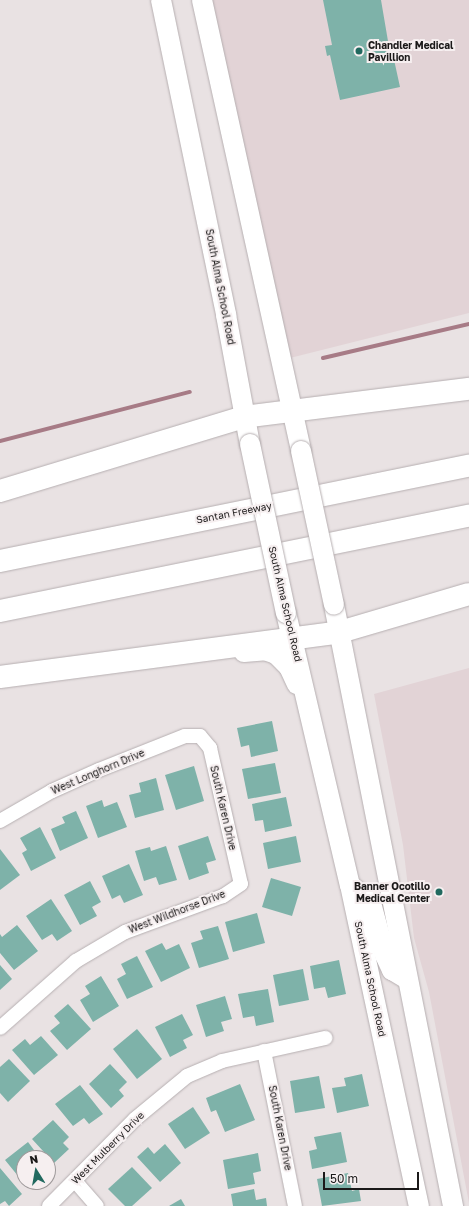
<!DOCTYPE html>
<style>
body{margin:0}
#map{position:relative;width:469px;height:1206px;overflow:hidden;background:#e9e2e3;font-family:"Golos Text",sans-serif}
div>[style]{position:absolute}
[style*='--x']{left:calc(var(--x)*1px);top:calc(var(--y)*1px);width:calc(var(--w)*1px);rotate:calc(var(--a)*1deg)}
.built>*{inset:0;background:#e2d3d6}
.stream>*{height:4px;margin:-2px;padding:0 2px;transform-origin:2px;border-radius:2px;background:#a77b86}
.building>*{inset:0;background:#7eb2a9}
.roads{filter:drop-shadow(0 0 1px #b6afb1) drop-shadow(0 0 1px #b6afb1)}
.street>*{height:14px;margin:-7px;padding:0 7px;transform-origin:7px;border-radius:7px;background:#fff}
.secondary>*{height:20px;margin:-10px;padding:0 10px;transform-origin:10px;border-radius:10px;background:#fff}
.highway>*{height:22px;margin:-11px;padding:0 11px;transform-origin:11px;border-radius:11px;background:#fff}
.bridges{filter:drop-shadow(0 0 1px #b6afb1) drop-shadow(0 0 1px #b6afb1)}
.secondary-bridge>*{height:20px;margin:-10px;padding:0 10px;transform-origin:10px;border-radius:10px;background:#fff}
.dots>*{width:11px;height:11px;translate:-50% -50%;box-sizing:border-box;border:2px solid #f6eff0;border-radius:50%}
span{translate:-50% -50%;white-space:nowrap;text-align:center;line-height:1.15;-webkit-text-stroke:4px #f6eff0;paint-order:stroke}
.poi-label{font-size:10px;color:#1b1919;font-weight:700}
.left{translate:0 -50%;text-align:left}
.right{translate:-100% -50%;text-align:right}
.street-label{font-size:10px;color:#1b1919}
.north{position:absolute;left:16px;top:1150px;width:40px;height:40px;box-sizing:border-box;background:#f6eff0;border:1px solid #9e999a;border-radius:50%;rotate:349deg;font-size:11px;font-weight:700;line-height:16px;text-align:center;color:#1b1919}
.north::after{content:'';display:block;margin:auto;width:14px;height:18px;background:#21695f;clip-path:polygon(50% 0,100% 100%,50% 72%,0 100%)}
.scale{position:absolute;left:323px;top:1172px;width:96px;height:18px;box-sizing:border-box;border:2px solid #1b1919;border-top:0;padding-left:5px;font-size:12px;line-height:14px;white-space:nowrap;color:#1b1919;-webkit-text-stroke:3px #f6eff0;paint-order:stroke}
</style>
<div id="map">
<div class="built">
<div style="clip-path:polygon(202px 0,469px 0,469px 313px,282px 360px)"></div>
<div style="clip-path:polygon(469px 668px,469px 1203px,429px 992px,414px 938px,403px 845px,374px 694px)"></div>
</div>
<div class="stream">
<div style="--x:323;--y:358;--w:150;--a:-13.1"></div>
<div style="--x:0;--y:441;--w:196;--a:-14.5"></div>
</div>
<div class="building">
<div style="clip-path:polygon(323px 0,381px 0,389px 47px,391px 46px,400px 87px,340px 100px,330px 55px,327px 56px,325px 46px,332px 45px)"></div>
<div style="clip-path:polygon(272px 721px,278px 751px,251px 757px,249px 745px,241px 747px,237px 728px)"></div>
<div style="clip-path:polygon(275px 763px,281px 793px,248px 799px,242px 769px)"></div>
<div style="clip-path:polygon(194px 766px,204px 801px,176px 810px,165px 775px)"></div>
<div style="clip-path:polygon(156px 778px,164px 810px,135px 818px,129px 795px,141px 792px,139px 783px)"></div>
<div style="clip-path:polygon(286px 797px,292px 826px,265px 832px,263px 820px,255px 821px,252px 804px)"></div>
<div style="clip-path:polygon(102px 800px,104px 807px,117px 802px,127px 827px,98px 838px,86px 806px)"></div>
<div style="clip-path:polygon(76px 811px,88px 838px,60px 851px,51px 829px,65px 823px,62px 817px)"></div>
<div style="clip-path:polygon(40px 827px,56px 858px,31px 871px,22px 853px,27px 850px,20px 838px)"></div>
<div style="clip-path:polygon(208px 836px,216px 860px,206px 863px,209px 873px,189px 880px,178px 846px)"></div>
<div style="clip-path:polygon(296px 836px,301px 862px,268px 869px,263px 843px)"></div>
<div style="clip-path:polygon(166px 846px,177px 880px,159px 885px,156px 877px,144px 881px,135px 851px,150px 847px,151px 851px)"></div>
<div style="clip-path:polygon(0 849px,20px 875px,0 890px)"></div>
<div style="clip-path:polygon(129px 864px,143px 895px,124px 903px,120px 895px,112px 899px,102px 876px)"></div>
<div style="clip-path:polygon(271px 878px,301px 887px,292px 916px,262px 907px)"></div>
<div style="clip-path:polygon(90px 881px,101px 902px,92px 907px,97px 916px,80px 925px,64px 895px)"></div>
<div style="clip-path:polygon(51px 899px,72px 931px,57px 941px,52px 934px,42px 940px,26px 916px)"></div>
<div style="clip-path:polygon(257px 913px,265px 943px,233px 952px,225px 922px)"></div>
<div style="clip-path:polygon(17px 925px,38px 951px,14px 970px,0 953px,0 934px,2px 937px)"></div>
<div style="clip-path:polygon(218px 926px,229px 959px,199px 968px,191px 943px,203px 939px,200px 931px)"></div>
<div style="clip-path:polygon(162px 943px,166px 950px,179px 944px,190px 968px,161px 982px,145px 951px)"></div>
<div style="clip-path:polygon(137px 956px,153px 987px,127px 999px,117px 979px,126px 974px,121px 964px)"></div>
<div style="clip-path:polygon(339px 960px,346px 994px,328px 998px,325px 987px,314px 989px,310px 966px)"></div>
<div style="clip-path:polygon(0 965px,12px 979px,0 990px)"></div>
<div style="clip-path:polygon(303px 969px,309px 1000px,279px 1006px,273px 975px)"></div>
<div style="clip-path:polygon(101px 976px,119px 1006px,93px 1022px,80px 1000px,90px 994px,85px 986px)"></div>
<div style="clip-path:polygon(268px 989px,274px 1022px,256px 1026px,254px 1016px,243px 1018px,238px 994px)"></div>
<div style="clip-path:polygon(225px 996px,232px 1019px,221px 1022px,224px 1031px,206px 1037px,196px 1005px)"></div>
<div style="clip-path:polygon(68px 1004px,91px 1029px,67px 1050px,50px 1031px,60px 1023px,54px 1016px)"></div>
<div style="clip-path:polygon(182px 1014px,193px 1035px,183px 1040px,187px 1048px,170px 1057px,155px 1027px)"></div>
<div style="clip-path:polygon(137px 1029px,162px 1059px,137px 1079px,113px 1049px)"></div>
<div style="clip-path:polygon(41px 1036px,58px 1055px,34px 1075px,12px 1050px,25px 1039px,30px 1045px)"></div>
<div style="clip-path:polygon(9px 1059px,30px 1081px,8px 1102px,0 1093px,0 1067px)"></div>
<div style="clip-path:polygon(110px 1064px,127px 1082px,119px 1090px,124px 1096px,111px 1108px,89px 1084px)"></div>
<div style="clip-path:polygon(362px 1074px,369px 1106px,337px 1113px,332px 1088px,346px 1086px,344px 1078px)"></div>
<div style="clip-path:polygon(319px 1076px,325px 1108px,295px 1113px,290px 1081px)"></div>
<div style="clip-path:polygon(240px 1084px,255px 1120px,225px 1132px,216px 1110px,211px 1112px,206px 1098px)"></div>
<div style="clip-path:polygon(80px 1085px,103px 1114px,89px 1124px,84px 1118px,73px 1126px,55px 1104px)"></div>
<div style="clip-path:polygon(193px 1107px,210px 1133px,185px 1149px,168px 1124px)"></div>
<div style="clip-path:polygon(53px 1120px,69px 1137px,63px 1143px,69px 1149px,54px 1163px,32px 1139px)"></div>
<div style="clip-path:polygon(341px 1132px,347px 1162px,312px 1169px,309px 1151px,317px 1149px,314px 1137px)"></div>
<div style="clip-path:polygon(28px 1142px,40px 1158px,24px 1158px,24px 1182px,32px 1182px,27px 1187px,5px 1160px)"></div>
<div style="clip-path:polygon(165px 1144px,181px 1163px,160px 1182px,137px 1157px,148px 1147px,154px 1154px)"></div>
<div style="clip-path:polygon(258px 1153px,261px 1171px,253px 1173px,255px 1184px,228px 1189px,223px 1160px)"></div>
<div style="clip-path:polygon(132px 1167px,152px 1188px,132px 1206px,125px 1206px,108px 1189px)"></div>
<div style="clip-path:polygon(0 1168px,22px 1194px,9px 1206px,5px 1201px,0 1204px)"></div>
<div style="clip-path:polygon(348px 1173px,352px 1191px,359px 1189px,361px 1201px,322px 1206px,317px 1179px)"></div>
<div style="clip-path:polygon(254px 1189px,256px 1200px,266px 1198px,267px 1206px,233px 1206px,231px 1194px)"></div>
<div style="clip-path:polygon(181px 1199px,185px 1206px,169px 1206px)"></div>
</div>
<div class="roads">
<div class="street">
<div style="--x:0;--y:821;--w:60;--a:-30"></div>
<div style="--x:52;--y:791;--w:51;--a:-24.1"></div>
<div style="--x:99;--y:770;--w:92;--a:-21.6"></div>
<div style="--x:185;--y:736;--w:15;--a:0"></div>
<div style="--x:200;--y:736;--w:16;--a:50"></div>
<div style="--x:210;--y:748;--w:139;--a:77.2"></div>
<div style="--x:241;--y:884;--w:22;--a:146"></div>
<div style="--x:223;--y:896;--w:104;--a:159.8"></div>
<div style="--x:125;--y:932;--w:57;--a:149.4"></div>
<div style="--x:76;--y:961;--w:101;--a:138.6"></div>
<div style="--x:264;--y:1051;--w:158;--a:78.7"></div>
<div style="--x:75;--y:1181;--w:33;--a:49"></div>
<div style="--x:49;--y:1206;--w:122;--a:-45.3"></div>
<div style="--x:135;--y:1119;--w:67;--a:-39.6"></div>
<div style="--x:187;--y:1076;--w:38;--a:-23"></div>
<div style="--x:222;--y:1061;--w:106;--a:-12.6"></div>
</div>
<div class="secondary">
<div style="--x:161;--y:0;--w:322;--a:78.3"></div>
<div style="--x:226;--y:315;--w:131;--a:79.5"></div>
<div style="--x:202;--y:0;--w:462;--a:77.6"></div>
<div style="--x:334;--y:605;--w:613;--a:78.8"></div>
<div style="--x:286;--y:613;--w:279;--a:76.8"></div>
<div style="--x:350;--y:885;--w:328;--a:77.9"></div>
<div style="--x:244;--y:652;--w:21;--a:-5"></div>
<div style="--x:265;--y:650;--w:12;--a:20"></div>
<div style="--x:276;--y:654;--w:18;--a:45"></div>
<div style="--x:289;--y:667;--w:19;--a:65"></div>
<div style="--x:350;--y:885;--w:28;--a:41"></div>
<div style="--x:371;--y:903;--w:54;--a:74.9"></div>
<div style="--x:385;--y:955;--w:17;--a:65"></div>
<div style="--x:392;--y:970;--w:17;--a:31"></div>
</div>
<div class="highway">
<div style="--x:0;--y:491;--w:254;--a:-16.9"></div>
<div style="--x:243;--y:417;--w:228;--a:-7.1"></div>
<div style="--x:0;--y:561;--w:479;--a:-11.5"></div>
<div style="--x:0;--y:611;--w:479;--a:-11.5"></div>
<div style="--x:0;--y:677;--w:343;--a:-7.5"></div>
<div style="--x:340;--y:632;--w:134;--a:-16.4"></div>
</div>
</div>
<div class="bridges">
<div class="secondary-bridge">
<div style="--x:250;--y:444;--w:173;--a:78"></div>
<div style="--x:301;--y:451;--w:157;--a:77.9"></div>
</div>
</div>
<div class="dots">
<div style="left:359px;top:51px;background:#21695f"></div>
<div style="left:439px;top:892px;background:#21695f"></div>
</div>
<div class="poi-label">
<span class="left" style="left:368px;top:51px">Chandler Medical<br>Pavillion</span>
<span class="right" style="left:430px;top:892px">Banner Ocotillo<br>Medical Center</span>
</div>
<div class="street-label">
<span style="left:220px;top:287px;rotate:79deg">South Alma School Road</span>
<span style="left:234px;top:513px;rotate:-11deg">Santan Freeway</span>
<span style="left:285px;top:604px;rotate:77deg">South Alma School Road</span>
<span style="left:98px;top:772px;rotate:-23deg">West Longhorn Drive</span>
<span style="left:223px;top:808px;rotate:77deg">South Karen Drive</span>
<span style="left:177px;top:912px;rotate:-21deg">West Wildhorse Drive</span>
<span style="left:370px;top:979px;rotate:78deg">South Alma School Road</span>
<span style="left:280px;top:1128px;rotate:79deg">South Karen Drive</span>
<span style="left:108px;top:1148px;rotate:-45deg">West Mulberry Drive</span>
</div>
<div class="north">N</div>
<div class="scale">50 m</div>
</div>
